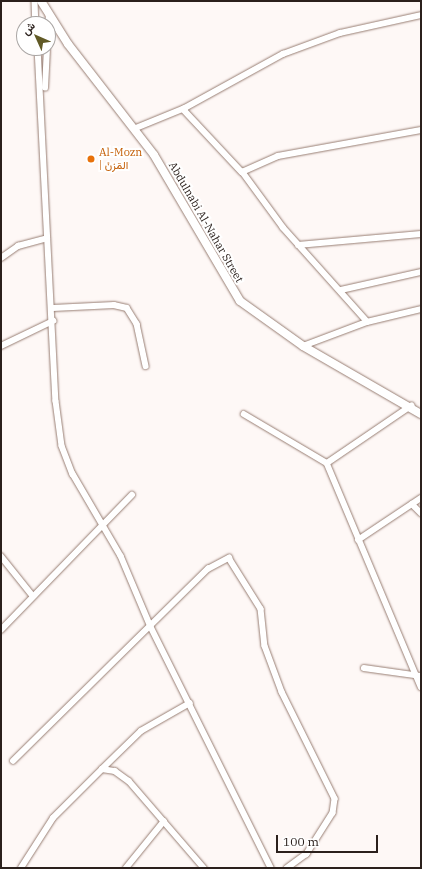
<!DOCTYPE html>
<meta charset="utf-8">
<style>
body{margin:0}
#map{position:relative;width:422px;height:869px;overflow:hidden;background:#fef8f6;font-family:"IBM Plex Serif",Vazirmatn,serif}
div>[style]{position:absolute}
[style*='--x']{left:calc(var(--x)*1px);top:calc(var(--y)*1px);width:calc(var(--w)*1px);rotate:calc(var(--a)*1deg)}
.roads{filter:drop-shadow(0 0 1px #987e73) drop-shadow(0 0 1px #987e73)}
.street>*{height:5.5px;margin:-2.75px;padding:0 2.75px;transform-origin:2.75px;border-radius:2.75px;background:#fff}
.secondary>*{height:8px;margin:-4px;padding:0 4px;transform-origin:4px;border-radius:4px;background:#fff}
.dots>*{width:11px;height:11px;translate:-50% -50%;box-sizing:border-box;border:2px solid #fff;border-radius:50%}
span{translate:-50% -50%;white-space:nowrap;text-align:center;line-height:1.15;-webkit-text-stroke:4px #fff;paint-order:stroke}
.food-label{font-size:11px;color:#c56008}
.left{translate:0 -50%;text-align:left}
.street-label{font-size:11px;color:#2b201c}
.frame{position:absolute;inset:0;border:2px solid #2b201c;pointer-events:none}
.north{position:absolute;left:16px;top:16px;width:40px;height:40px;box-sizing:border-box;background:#fff;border:1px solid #aaa6a4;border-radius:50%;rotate:315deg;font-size:11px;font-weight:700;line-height:16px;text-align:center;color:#2b201c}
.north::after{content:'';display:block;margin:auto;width:14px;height:18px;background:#615a26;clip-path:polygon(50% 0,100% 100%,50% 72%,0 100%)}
.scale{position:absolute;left:276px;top:835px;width:102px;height:18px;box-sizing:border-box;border:2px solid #2b201c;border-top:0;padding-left:5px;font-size:12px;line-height:14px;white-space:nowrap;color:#2b201c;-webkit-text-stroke:3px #fff;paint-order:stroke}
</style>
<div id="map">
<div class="roads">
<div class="street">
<div style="--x:35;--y:1;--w:23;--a:88"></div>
<div style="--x:48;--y:39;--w:24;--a:-88"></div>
<div style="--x:38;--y:48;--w:353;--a:87.1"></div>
<div style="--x:56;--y:401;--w:45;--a:82.4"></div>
<div style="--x:62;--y:446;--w:30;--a:69"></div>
<div style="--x:73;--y:474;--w:95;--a:59.7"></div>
<div style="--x:121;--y:556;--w:77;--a:67.1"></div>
<div style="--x:151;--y:627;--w:269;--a:63.5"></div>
<div style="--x:45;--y:88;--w:40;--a:-87.1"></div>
<div style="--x:183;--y:109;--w:86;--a:46.9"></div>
<div style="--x:136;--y:128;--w:53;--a:-22.2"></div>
<div style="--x:185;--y:108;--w:112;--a:-28.9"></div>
<div style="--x:283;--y:54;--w:61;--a:-20.2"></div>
<div style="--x:340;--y:33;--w:83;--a:-12.5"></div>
<div style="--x:298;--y:245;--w:123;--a:-5.1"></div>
<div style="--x:1;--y:258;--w:21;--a:-35"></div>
<div style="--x:18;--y:246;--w:30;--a:-15"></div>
<div style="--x:341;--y:290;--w:82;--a:-12.7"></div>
<div style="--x:53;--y:308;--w:61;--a:-2.8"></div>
<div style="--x:114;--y:305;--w:13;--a:13"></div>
<div style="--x:127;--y:308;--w:19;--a:58"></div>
<div style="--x:137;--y:324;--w:43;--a:77.9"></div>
<div style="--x:367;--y:322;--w:126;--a:-131.8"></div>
<div style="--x:283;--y:228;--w:69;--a:-126.2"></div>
<div style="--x:242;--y:172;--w:39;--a:-24"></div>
<div style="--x:278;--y:156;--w:145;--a:-10.3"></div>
<div style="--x:1;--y:346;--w:58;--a:-25.7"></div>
<div style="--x:303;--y:346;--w:68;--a:-20.6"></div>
<div style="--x:367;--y:322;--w:56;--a:-13.5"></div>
<div style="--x:244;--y:414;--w:96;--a:30.6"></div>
<div style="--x:327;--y:463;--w:243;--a:67.2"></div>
<div style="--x:327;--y:463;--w:102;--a:-34.2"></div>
<div style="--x:412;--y:504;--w:13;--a:45"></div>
<div style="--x:358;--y:540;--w:76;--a:-33.7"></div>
<div style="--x:1;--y:556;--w:51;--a:51.3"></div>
<div style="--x:1;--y:630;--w:188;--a:-45.9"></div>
<div style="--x:364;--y:668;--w:58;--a:8"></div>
<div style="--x:13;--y:761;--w:274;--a:-44.6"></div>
<div style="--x:208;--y:569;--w:24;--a:-28"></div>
<div style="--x:229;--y:558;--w:60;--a:57.9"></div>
<div style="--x:261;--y:609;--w:37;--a:84"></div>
<div style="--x:265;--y:646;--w:49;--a:69.7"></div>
<div style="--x:282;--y:692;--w:119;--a:63.6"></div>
<div style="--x:335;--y:799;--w:14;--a:98"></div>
<div style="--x:333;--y:813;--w:49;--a:122.4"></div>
<div style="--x:307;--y:854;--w:24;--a:144"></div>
<div style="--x:102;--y:769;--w:54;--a:-44.3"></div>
<div style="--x:141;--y:731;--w:56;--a:-29.7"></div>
<div style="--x:21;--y:868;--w:59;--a:-57.4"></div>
<div style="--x:53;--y:818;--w:69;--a:-45"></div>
<div style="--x:102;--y:769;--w:13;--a:9"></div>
<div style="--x:115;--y:771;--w:17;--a:36"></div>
<div style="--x:129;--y:781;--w:115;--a:49.2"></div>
<div style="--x:126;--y:868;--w:60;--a:-51"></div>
</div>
<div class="secondary">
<div style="--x:41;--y:1;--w:51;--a:57.9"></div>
<div style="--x:68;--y:44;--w:140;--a:52.2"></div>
<div style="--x:154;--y:155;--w:169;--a:59.5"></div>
<div style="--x:240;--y:301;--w:77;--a:35.5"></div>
<div style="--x:303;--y:346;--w:136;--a:30"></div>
</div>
</div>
<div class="dots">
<div style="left:91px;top:159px;background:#e8710a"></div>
</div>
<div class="food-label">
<span class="left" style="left:99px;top:159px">Al-Mozn<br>| المٓزنْ</span>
</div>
<div class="street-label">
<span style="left:206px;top:222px;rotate:60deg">Abdulnabi Al-Nahar Street</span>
</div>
<div class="frame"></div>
<div class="north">ش</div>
<div class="scale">100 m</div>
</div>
